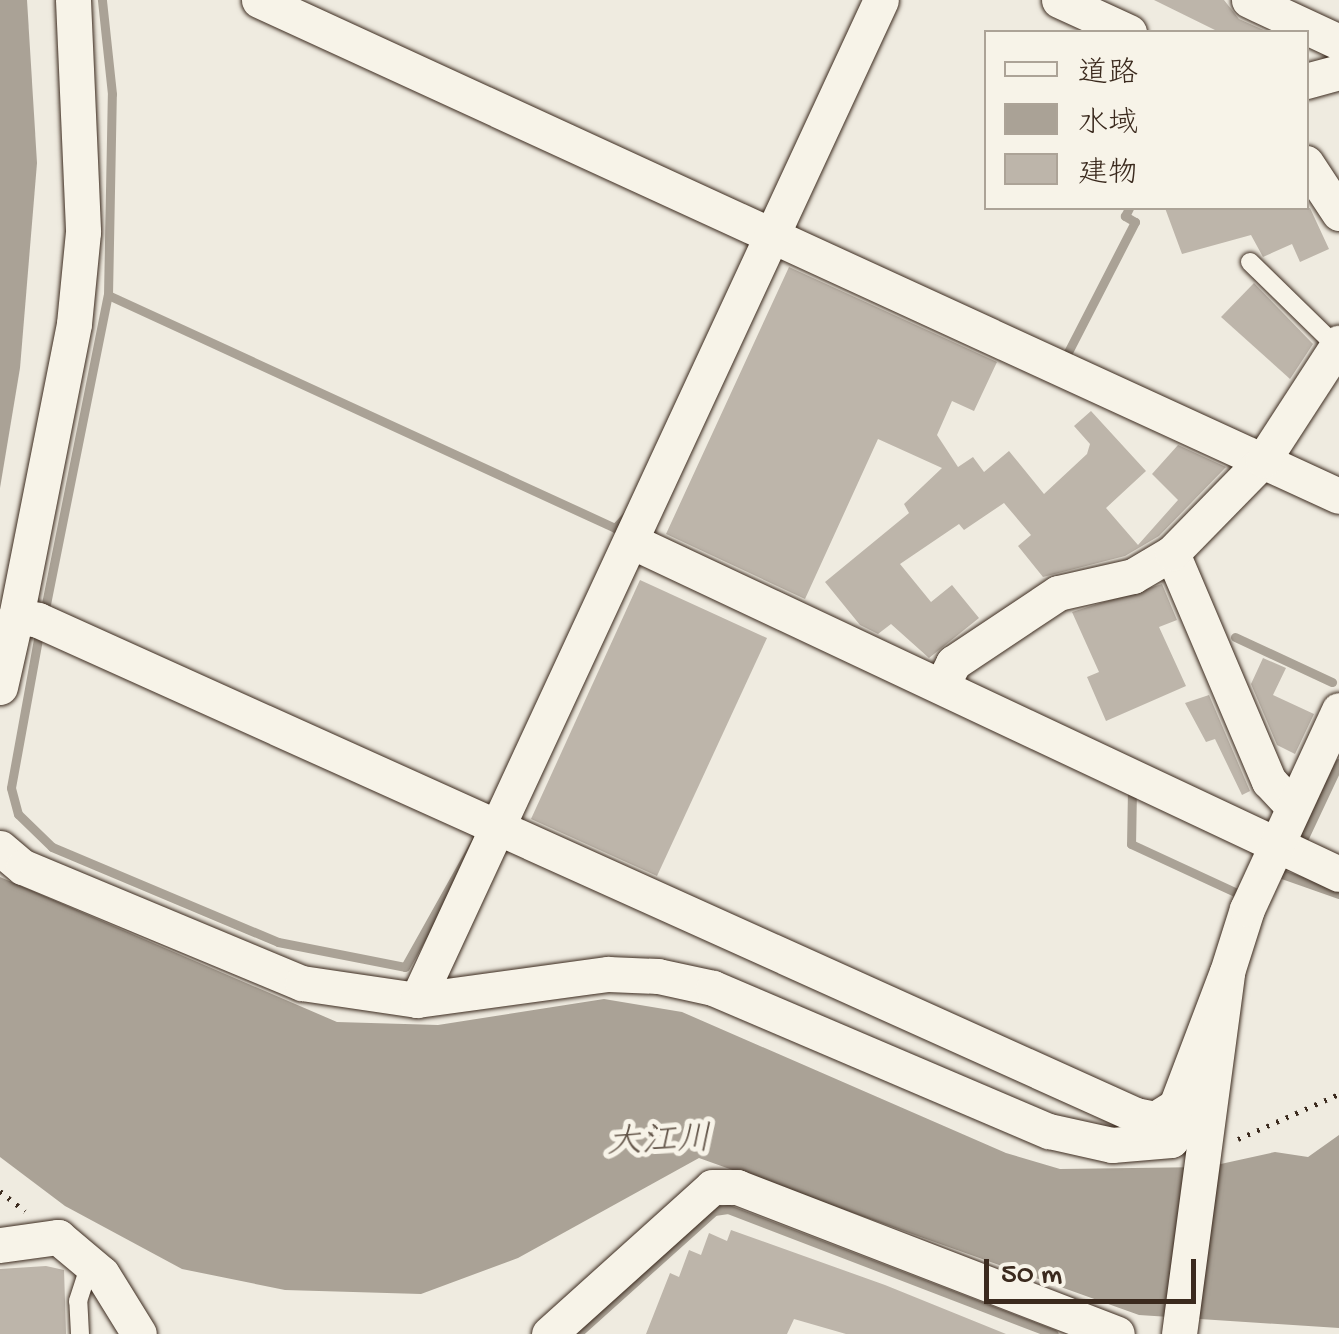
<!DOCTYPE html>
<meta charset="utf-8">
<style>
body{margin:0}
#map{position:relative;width:1339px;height:1334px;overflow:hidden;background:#efebe0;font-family:"Gochi Hand","Klee One",sans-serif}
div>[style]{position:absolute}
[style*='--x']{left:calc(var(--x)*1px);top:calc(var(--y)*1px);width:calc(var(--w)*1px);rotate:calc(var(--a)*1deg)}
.water>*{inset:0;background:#aaa296}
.stream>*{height:9px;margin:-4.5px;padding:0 4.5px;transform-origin:4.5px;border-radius:4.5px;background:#aaa296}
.building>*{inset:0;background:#bdb5aa}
.path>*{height:5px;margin-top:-2.5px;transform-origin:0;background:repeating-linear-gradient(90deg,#3b2a1e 0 2.5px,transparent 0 10.5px)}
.roads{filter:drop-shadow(0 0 2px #3b2a1e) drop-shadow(0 0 2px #3b2a1e)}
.service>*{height:18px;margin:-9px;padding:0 9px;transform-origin:9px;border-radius:9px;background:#f7f3e8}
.minor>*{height:35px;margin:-17.5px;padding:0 17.5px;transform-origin:17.5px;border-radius:17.5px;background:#f7f3e8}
span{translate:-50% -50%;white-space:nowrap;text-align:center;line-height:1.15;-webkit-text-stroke:10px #f7f3e8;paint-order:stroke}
.water-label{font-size:35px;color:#625448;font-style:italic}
.legend{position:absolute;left:984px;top:30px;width:325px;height:180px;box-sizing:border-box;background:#f7f3e8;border:2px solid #aca397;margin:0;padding:12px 18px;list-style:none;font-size:30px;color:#3b2a1e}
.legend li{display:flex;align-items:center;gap:20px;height:50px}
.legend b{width:50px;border:2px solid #aca397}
.scale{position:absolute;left:984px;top:1259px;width:212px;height:45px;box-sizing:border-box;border:5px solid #3b2a1e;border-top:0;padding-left:12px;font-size:30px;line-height:35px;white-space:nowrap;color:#3b2a1e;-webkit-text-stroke:8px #f7f3e8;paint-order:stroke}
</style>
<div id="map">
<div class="water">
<div style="clip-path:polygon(0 0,27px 0,37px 163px,20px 368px,0 488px)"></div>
<div style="clip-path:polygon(0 877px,337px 1022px,438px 1025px,604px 999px,682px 1012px,1006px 1153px,1060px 1169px,1207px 1167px,1275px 1152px,1308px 1157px,1339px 1135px,1339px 1328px,1139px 1315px,699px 1158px,518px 1258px,421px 1294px,285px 1290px,182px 1269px,65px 1206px,0 1157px)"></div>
</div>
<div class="stream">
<div style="--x:108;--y:295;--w:558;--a:24.68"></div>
<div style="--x:615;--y:528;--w:19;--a:-47"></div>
<div style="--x:1066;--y:356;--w:151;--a:-62.8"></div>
<div style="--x:1135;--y:222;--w:12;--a:-149"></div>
<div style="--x:1125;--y:216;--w:9;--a:-63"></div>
<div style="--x:46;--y:604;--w:315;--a:-78.7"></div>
<div style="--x:108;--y:295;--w:201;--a:-88.9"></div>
<div style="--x:112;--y:94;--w:95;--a:-96.1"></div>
<div style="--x:1235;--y:637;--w:107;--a:24.9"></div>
<div style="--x:38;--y:639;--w:151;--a:100.3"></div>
<div style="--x:11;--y:788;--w:27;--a:75"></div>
<div style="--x:18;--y:814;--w:47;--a:44.1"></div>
<div style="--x:52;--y:847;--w:245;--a:22.8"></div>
<div style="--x:278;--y:942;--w:129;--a:11.1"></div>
<div style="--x:405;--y:967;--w:145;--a:-60.8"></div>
<div style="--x:1132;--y:789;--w:55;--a:91"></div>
<div style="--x:1131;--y:844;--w:115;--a:24.8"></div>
<div style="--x:1300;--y:846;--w:92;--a:-64.8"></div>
<div style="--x:1279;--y:873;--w:64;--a:19.3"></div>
<div style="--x:577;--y:1334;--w:184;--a:-41.9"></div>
<div style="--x:714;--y:1211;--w:14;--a:-8"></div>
<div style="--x:728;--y:1209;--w:349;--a:21"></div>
</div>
<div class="building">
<div style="clip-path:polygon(1154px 0,1224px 0,1239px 19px,1268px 32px,1219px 32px)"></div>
<div style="clip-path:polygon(1165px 208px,1310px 208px,1329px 249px,1300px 262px,1292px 244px,1263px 257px,1251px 235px,1182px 254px)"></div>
<div style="clip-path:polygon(789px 267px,997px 362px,974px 411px,952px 401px,937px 435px,958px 467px,973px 457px,984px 472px,1009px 451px,1044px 494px,1087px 454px,1090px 444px,1074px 426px,1091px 411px,1146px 471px,1106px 508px,1138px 545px,1178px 500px,1152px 474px,1178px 445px,1226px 467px,1159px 536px,1125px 556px,1043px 577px,1018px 546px,1031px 535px,1004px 503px,964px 530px,959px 524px,900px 564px,931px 602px,952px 585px,979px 618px,929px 658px,891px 624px,878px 634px,860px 625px,825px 582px,909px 513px,904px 504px,942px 468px,878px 439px,805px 599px,666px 534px)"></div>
<div style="clip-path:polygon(1254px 283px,1313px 344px,1290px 379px,1221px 317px)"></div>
<div style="clip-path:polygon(640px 580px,767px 638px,657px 876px,531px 819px)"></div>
<div style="clip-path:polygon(1162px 584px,1177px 620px,1159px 627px,1186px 686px,1106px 721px,1087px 677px,1099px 672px,1072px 612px)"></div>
<div style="clip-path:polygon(1263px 658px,1286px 668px,1273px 695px,1314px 714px,1295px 754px,1277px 745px,1251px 684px)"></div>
<div style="clip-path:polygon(1209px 695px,1250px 791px,1242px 795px,1215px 739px,1206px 742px,1185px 703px)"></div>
<div style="clip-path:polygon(731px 1230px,885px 1285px,1006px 1334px,846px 1334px,794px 1319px,787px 1334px,646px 1334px,670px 1273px,679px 1277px,689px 1250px,701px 1255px,709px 1233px,727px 1241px)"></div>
<div style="clip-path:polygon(46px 1266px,64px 1270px,66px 1334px,0 1334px,0 1269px)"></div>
</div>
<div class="path">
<div style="--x:1238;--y:1139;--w:111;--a:-24"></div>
<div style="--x:0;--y:1191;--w:32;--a:39"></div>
</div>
<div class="roads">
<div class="service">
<div style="--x:1250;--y:262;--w:122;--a:44.3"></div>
<div style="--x:80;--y:1334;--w:33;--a:-93"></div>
<div style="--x:78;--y:1301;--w:40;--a:-72"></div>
</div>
<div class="minor">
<div style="--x:73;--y:0;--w:232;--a:87.5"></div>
<div style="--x:83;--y:232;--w:92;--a:95.6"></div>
<div style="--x:74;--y:324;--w:298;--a:101.2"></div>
<div style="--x:16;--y:616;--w:22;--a:10"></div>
<div style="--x:38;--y:620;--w:1204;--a:24.27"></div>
<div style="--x:1136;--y:1115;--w:19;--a:12"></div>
<div style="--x:1155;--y:1119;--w:25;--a:-32"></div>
<div style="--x:1176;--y:1106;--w:143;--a:-69.2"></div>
<div style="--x:259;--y:0;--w:1188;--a:24.67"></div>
<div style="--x:1059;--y:0;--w:77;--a:24.6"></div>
<div style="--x:1249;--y:0;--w:99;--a:25"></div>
<div style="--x:1306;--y:81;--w:34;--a:-15"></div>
<div style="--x:1306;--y:163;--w:60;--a:56.6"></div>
<div style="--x:631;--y:541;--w:782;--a:25.19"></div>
<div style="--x:1172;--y:553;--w:248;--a:67"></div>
<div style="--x:1269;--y:781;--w:35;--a:47"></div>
<div style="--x:942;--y:685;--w:25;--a:-63"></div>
<div style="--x:953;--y:663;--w:126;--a:-33.7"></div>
<div style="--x:1058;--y:593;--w:77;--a:-12.8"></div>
<div style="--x:1133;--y:576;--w:45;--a:-30.5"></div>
<div style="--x:1172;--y:553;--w:130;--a:-45.6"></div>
<div style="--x:1263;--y:460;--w:140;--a:-57"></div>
<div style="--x:0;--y:687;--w:73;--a:-77.3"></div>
<div style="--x:0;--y:848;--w:30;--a:40"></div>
<div style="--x:23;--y:867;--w:302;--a:22.6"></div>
<div style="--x:302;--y:983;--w:116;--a:8.4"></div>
<div style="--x:417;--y:1000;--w:1102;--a:-65.11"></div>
<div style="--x:417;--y:1000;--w:193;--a:-7.8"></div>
<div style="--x:608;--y:974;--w:50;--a:2.3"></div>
<div style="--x:658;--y:976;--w:56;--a:12.3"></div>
<div style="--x:713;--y:988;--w:365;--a:23.1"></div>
<div style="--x:1049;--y:1131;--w:65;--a:12.5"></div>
<div style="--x:1112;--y:1145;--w:59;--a:-4.8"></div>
<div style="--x:1171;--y:1140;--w:34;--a:-82"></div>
<div style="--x:0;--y:1245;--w:59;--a:-7.9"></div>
<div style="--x:58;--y:1237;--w:57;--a:40.1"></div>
<div style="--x:102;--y:1274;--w:70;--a:58.3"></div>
<div style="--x:549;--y:1334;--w:219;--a:-42"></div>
<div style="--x:712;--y:1187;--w:25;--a:0"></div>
<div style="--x:737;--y:1187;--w:407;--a:21.1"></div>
<div style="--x:1179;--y:1334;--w:365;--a:-82.4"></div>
<div style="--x:1227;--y:972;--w:66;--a:-72.4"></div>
<div style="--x:1247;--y:909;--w:219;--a:-65.2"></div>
</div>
</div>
<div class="water-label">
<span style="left:659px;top:1144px;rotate:-2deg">大江川</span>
</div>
<ul class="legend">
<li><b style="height:12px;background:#f7f3e8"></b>道路</li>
<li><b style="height:28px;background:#aaa296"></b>水域</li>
<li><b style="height:28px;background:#bdb5aa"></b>建物</li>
</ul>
<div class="scale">50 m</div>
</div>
